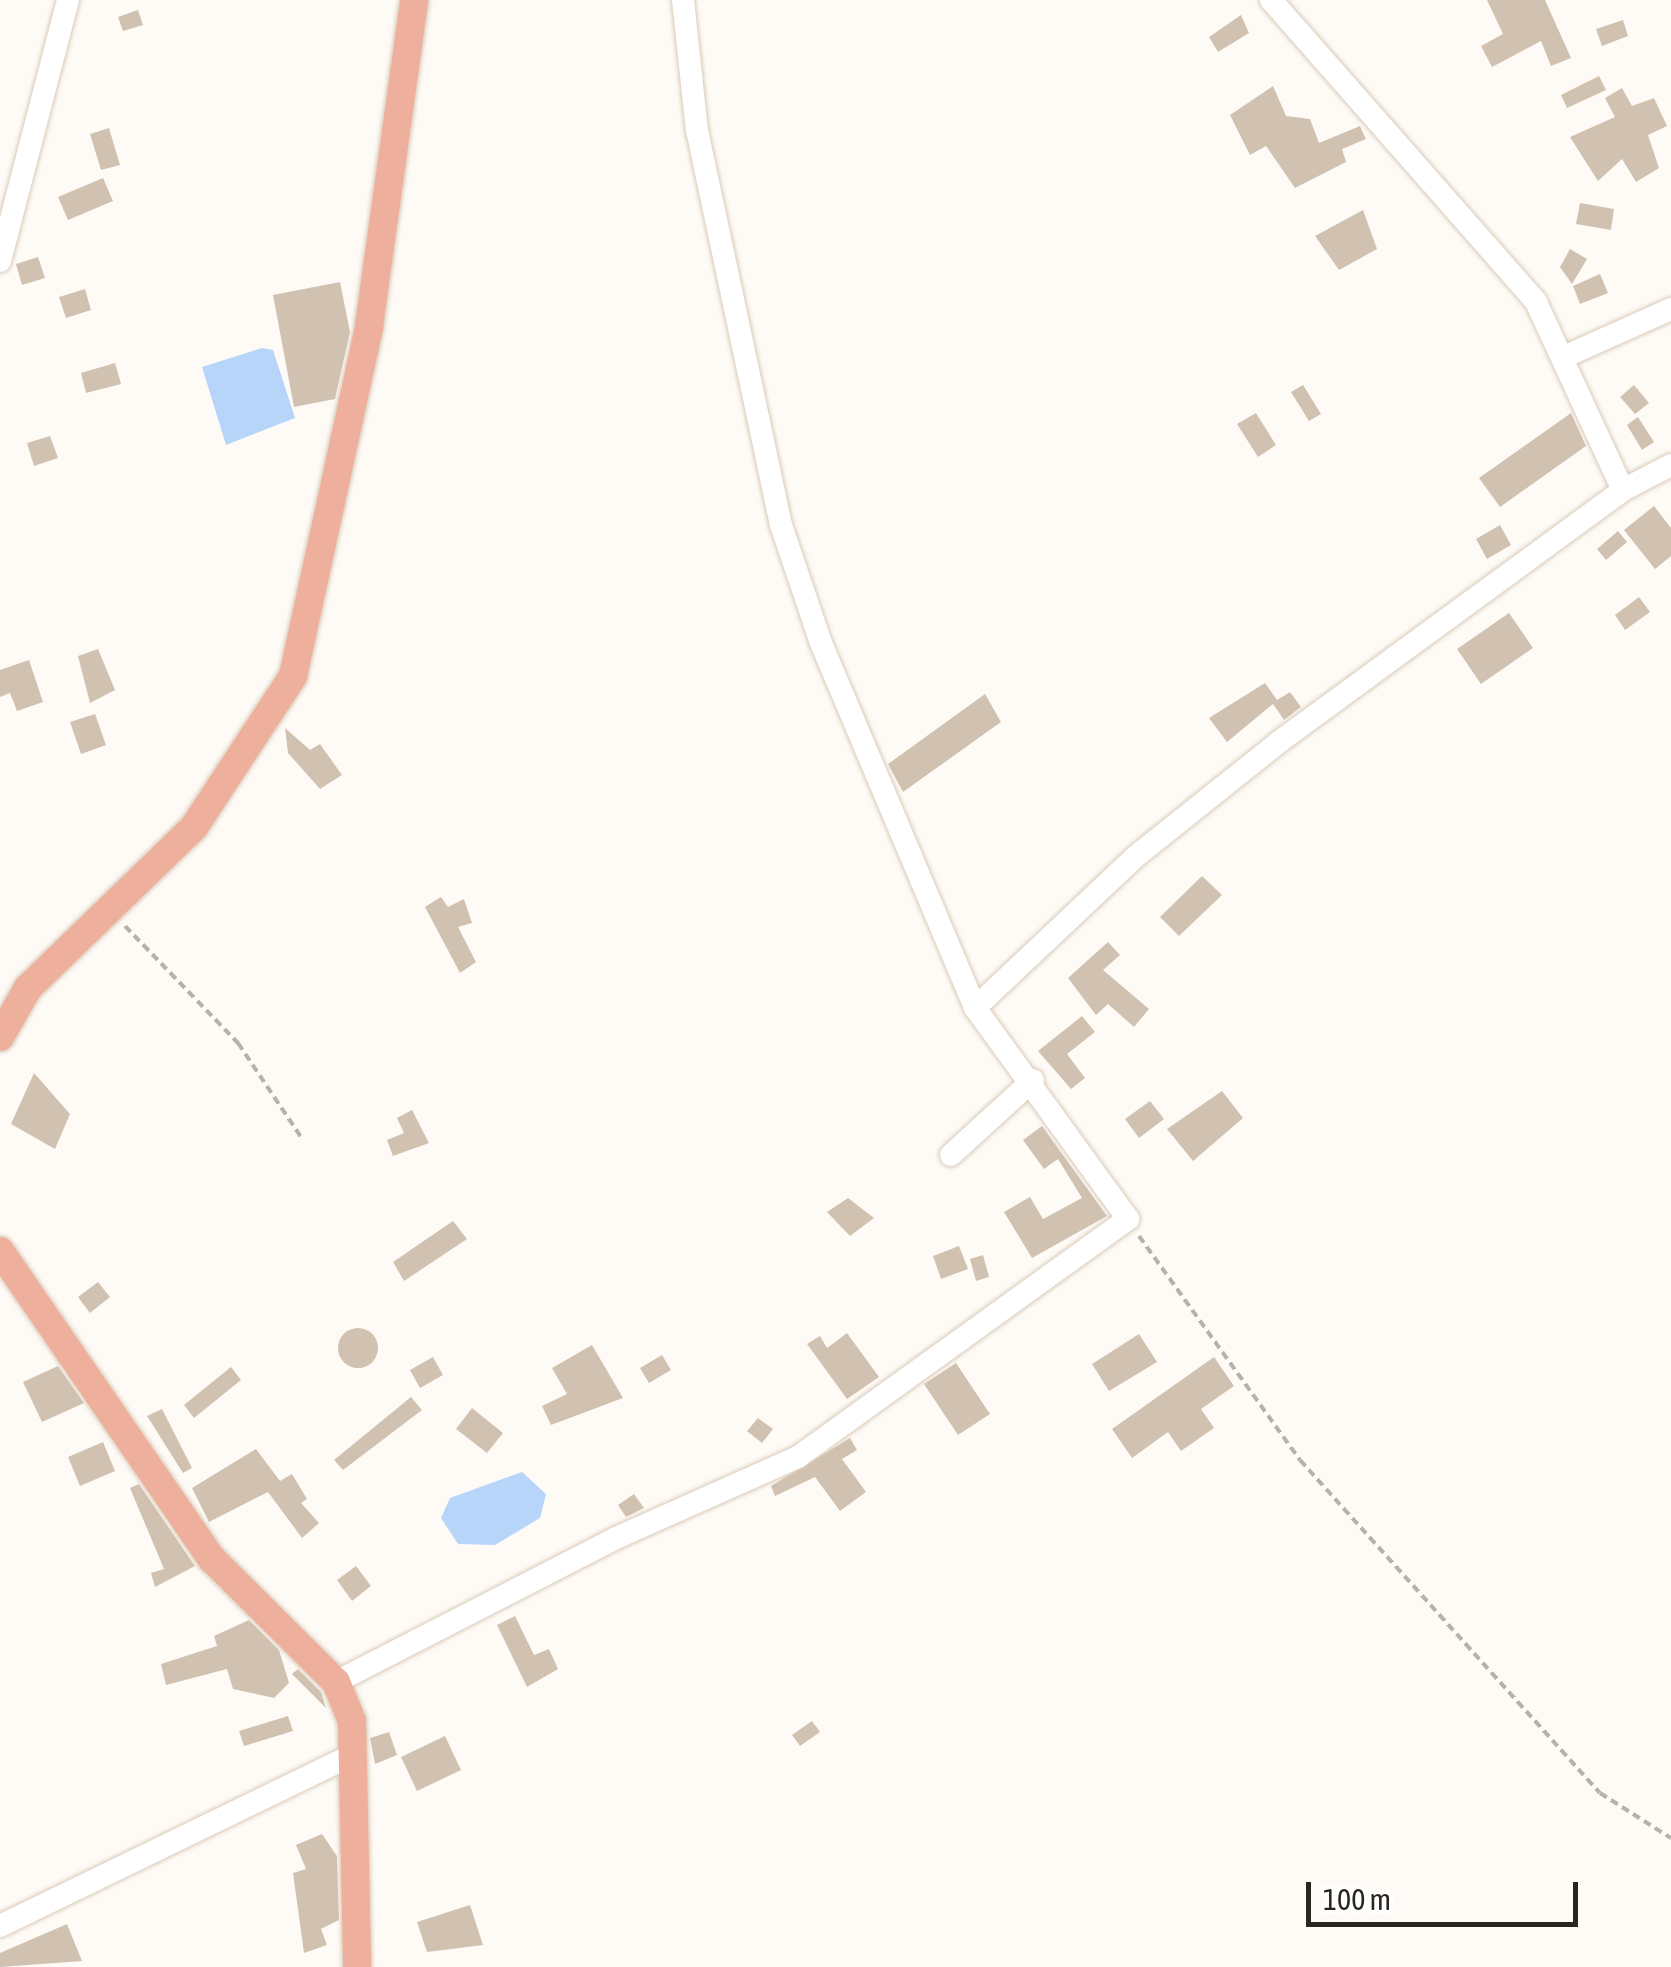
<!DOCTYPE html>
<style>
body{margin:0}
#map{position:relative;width:1671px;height:1967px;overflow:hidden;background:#fefbf7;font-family:"Asap Condensed",sans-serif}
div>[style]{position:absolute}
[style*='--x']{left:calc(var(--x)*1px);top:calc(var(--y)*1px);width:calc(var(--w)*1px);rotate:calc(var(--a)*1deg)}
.water>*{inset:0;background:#b7d5f8}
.building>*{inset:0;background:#d1c1b0}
.round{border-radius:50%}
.path>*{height:4px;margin-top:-2px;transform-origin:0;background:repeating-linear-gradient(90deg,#b5b1ad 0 8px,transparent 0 13px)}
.roads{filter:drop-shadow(0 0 2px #dacab8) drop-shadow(0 0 2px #dacab8)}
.minor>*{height:22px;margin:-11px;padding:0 11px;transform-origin:11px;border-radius:11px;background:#fff}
.major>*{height:28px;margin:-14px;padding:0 14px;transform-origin:14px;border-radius:14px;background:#eeb09d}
span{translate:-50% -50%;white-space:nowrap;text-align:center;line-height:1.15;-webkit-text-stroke:8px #fff;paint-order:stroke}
.scale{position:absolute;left:1306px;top:1882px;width:272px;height:45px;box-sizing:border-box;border:5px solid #2b251f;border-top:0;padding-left:12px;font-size:30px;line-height:35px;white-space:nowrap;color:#2b251f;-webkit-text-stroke:8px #fff;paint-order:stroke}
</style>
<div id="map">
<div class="water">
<div style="clip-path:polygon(262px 348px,273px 350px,295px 418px,226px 445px,202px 367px)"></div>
<div style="clip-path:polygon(522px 1472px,546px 1494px,540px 1518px,495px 1545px,458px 1544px,441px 1518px,450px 1498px)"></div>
</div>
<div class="building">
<div style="clip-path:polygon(1487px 0,1545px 0,1571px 58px,1551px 66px,1541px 41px,1492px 67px,1481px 46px,1503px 34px)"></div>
<div style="clip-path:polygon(138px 10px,143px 25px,123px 31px,118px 17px)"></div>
<div style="clip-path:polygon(1241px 15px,1249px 33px,1218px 52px,1209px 37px)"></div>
<div style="clip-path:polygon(1623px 20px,1628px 36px,1602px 46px,1596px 29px)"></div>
<div style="clip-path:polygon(1599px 76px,1606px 90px,1567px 108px,1561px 95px)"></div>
<div style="clip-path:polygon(1273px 86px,1286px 116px,1310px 119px,1319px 143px,1360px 126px,1366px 139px,1342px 149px,1346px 162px,1295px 188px,1266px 146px,1250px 155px,1230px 115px)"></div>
<div style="clip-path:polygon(1622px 88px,1632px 106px,1654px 98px,1667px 126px,1648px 135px,1659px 168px,1636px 182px,1622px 159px,1598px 181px,1570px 137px,1615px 117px,1605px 98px)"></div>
<div style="clip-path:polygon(109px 128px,120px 165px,101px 170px,90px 134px)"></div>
<div style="clip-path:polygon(103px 178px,113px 201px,68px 220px,58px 197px)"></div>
<div style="clip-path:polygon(1580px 203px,1614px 209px,1611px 230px,1576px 224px)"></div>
<div style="clip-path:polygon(1363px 210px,1377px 249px,1339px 270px,1315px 236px)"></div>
<div style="clip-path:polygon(1570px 249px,1587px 259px,1572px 284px,1560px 267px)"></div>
<div style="clip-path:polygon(38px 257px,45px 278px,22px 285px,16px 264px)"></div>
<div style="clip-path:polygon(1600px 274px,1608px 293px,1580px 304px,1573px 286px)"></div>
<div style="clip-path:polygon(340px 282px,350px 332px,335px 399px,294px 407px,273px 295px)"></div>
<div style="clip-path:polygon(85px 289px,91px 310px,66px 318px,59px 297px)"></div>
<div style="clip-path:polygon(115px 363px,121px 384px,86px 393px,81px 373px)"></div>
<div style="clip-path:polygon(1303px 385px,1321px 414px,1309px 421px,1291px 392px)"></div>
<div style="clip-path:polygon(1634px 385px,1649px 403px,1635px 414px,1620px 397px)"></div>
<div style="clip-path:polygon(1256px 413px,1276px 445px,1258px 457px,1237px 424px)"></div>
<div style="clip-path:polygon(1571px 413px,1586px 446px,1500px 507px,1479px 478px)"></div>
<div style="clip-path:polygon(1638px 417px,1654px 442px,1642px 450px,1627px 425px)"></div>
<div style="clip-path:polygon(50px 436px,58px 458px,34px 466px,27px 443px)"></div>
<div style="clip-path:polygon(1654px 506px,1671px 528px,1671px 556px,1655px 569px,1624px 530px)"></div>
<div style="clip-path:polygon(1500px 525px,1511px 545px,1487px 559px,1476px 539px)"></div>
<div style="clip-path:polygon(1618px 531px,1627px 542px,1606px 560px,1597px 549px)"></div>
<div style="clip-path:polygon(1639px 597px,1650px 612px,1625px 630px,1615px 615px)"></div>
<div style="clip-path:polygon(1509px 613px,1533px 648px,1481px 684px,1457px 649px)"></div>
<div style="clip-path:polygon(98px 649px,115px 690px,90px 703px,78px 656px)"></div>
<div style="clip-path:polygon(29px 660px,43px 702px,17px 711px,10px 693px,0 697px,0 670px)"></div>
<div style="clip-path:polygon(1265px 683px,1277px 700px,1290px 692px,1301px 707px,1284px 720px,1273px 704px,1227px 742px,1209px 718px)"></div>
<div style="clip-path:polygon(985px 694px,1001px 722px,903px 792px,888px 764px)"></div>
<div style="clip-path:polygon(95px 714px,106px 745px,81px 754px,70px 722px)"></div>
<div style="clip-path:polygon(285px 728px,310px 750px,320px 744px,342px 775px,320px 789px,288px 753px)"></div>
<div style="clip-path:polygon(1202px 876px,1222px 895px,1179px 936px,1160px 917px)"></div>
<div style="clip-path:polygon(441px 897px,448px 907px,464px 899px,472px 923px,458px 927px,476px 962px,460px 973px,425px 907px)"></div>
<div style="clip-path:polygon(1108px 942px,1120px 955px,1103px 970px,1149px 1009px,1134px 1027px,1108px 1004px,1096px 1015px,1068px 978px)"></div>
<div style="clip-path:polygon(1082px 1016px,1095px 1032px,1067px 1054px,1085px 1078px,1071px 1089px,1038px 1051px)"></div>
<div style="clip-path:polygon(34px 1073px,70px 1114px,55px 1149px,11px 1124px)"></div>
<div style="clip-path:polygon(1222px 1091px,1243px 1118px,1193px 1161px,1167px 1129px)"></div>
<div style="clip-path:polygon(1150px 1101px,1164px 1119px,1139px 1138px,1125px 1119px)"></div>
<div style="clip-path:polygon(412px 1110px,429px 1143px,393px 1156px,387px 1140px,404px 1133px,397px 1118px)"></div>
<div style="clip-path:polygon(1042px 1126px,1107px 1216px,1032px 1258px,1004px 1212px,1030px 1197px,1043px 1219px,1082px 1198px,1058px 1159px,1044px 1169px,1023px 1140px)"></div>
<div style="clip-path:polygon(848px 1198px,874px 1218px,850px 1236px,827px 1212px)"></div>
<div style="clip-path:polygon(453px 1221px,467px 1239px,404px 1281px,393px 1262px)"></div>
<div style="clip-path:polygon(959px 1246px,968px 1269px,941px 1279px,933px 1256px)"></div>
<div style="clip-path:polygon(983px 1255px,989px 1277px,976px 1281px,970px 1259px)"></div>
<div style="clip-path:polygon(98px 1282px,110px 1297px,90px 1313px,78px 1297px)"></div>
<div class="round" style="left:338px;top:1328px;width:40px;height:40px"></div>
<div style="clip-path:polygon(847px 1333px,879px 1377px,847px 1399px,807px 1344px,820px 1336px,827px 1348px)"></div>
<div style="clip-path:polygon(1139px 1334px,1157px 1362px,1109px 1391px,1092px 1364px)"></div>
<div style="clip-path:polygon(592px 1345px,623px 1398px,551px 1425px,542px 1406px,567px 1394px,552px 1368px)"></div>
<div style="clip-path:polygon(662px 1355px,671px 1370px,649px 1383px,640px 1368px)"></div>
<div style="clip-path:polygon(433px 1357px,443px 1375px,420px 1388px,410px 1370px)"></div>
<div style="clip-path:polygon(1214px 1357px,1234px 1386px,1201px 1409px,1214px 1428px,1181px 1451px,1168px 1432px,1132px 1458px,1112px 1429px)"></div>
<div style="clip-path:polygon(956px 1363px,990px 1414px,958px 1435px,924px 1384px)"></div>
<div style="clip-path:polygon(58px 1366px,84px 1403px,42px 1422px,23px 1382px)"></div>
<div style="clip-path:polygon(231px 1367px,241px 1380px,194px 1418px,184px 1405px)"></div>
<div style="clip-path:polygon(411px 1397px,422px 1410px,343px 1470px,334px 1460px)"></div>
<div style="clip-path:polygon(472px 1408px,503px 1433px,487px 1453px,456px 1429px)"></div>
<div style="clip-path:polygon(162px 1409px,192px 1468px,183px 1473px,147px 1416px)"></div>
<div style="clip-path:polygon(758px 1418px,773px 1429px,762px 1443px,747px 1431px)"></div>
<div style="clip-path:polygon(850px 1438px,857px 1450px,842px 1459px,866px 1492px,840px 1511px,815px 1477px,775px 1496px,771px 1486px)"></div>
<div style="clip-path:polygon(103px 1442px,115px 1471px,80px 1486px,68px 1457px)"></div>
<div style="clip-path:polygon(256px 1449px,280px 1481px,292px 1474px,307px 1499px,301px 1503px,319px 1523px,302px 1538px,268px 1492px,209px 1522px,192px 1488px)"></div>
<div style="clip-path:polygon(139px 1484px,195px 1566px,155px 1587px,151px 1573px,164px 1569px,130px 1488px)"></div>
<div style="clip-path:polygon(634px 1494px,644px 1508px,626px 1517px,618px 1505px)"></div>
<div style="clip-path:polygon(356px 1566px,371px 1586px,352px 1601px,337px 1580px)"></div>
<div style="clip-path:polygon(515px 1616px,534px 1655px,549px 1649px,558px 1669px,527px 1687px,497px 1625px)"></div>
<div style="clip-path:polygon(249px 1620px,279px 1650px,289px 1683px,274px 1698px,233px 1689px,227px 1669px,166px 1685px,161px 1664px,217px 1646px,214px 1636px)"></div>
<div style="clip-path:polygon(298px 1669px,321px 1692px,326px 1708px,292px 1674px)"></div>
<div style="clip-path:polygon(288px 1716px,293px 1731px,244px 1746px,239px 1731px)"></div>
<div style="clip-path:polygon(812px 1721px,820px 1732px,800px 1746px,792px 1735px)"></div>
<div style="clip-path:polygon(389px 1732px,397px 1755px,375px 1764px,370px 1738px)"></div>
<div style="clip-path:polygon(445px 1736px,461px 1770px,417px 1791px,401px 1757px)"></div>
<div style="clip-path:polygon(322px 1834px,337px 1856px,339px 1920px,321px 1929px,327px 1945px,304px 1953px,293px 1873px,306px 1869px,296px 1845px)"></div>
<div style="clip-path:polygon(470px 1905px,483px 1945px,427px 1952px,417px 1922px)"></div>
<div style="clip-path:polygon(67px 1924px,82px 1961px,0 1967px,0 1953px)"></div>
</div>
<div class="path">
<div style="--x:125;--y:926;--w:163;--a:46"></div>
<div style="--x:238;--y:1043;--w:113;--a:56.2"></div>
<div style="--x:1139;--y:1236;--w:276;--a:54.3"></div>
<div style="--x:1300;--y:1460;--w:448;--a:48"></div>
<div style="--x:1600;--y:1793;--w:84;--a:32.4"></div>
</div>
<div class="roads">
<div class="minor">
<div style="--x:683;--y:0;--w:131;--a:83.9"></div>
<div style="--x:697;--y:130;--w:404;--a:78"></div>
<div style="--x:781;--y:525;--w:125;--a:71.3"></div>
<div style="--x:821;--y:643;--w:396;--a:67.1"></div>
<div style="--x:975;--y:1008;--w:220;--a:-43.3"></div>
<div style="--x:1135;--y:857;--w:184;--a:-38.6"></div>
<div style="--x:1279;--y:742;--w:426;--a:-36.2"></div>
<div style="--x:1623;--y:490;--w:54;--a:-27.5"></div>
<div style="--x:1271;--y:0;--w:402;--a:48.7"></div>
<div style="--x:1536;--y:302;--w:207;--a:65.2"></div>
<div style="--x:0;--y:261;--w:270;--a:-75.4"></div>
<div style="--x:1566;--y:356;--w:115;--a:-24.1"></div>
<div style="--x:951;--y:1155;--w:111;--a:-42.4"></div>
<div style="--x:336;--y:1682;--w:315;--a:-27.2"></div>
<div style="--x:616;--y:1538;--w:199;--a:-24"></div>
<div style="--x:798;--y:1457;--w:407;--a:-35.8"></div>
<div style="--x:1128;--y:1219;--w:261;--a:-125.9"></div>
<div style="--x:0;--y:1926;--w:394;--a:-25.9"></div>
</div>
<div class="major">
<div style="--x:0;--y:1037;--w:56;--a:-60.3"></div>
<div style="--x:28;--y:988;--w:231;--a:-44.1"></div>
<div style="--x:194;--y:827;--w:181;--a:-56.7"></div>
<div style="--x:293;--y:676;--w:358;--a:-77.7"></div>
<div style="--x:369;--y:326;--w:329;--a:-82.1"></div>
<div style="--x:0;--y:1251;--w:374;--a:55.5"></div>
<div style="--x:212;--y:1559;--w:175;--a:44.8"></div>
<div style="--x:336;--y:1682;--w:42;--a:67.7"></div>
<div style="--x:352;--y:1721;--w:246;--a:88.8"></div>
</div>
</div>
<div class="scale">100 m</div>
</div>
